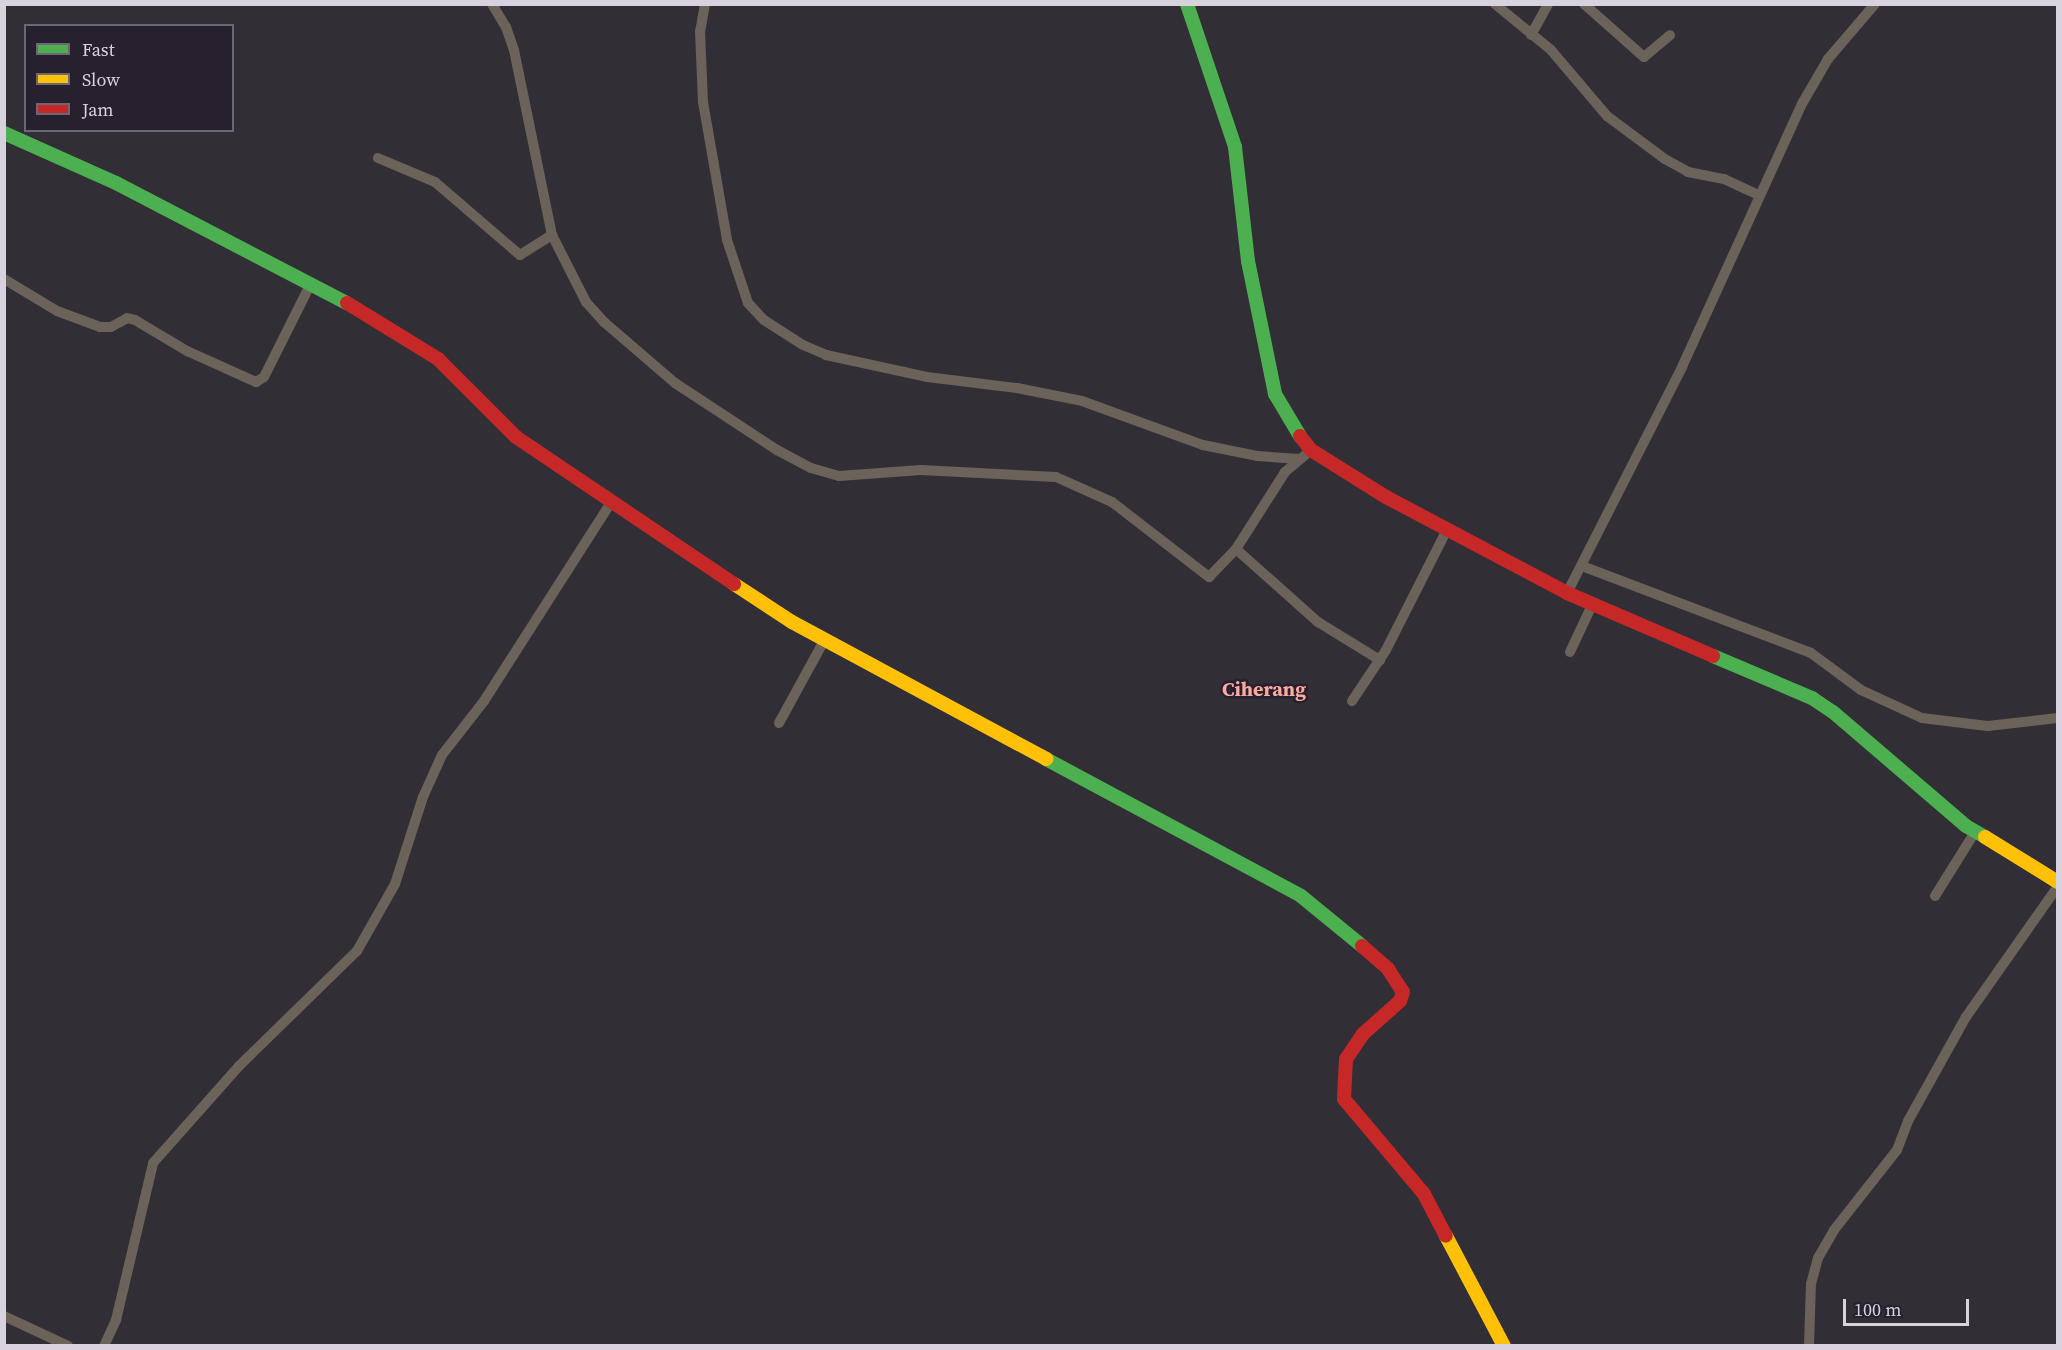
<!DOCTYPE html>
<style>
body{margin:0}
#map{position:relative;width:2062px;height:1350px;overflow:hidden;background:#322e36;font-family:"Source Serif 4",serif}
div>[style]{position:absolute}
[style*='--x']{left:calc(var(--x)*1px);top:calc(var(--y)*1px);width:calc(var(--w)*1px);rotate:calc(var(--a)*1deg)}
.street>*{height:10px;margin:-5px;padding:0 5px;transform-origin:5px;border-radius:5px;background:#6b6259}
.fast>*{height:14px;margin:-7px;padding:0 7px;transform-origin:7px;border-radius:7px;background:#4caf50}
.slow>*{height:14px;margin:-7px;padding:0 7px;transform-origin:7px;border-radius:7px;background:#ffc107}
.jam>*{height:14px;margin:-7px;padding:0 7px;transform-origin:7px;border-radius:7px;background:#c62828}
span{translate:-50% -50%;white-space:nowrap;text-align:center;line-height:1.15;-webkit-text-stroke:5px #27202f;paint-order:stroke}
.quarter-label{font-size:20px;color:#feab9f;font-weight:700}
.frame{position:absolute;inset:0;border:6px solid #d7d2dd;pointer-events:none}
.legend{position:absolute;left:24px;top:24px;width:210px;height:108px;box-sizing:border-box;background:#27202f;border:2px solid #6d6775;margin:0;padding:8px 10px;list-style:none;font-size:18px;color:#d7d2dd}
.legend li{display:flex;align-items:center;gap:12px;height:30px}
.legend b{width:30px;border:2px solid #6d6775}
.scale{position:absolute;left:1843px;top:1299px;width:126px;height:27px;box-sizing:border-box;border:3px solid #d7d2dd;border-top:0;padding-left:8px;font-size:18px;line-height:21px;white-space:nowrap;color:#d7d2dd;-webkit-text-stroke:4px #27202f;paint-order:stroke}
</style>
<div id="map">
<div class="street">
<div style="--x:492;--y:4;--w:27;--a:59"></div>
<div style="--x:506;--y:27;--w:24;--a:71"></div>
<div style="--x:514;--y:50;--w:189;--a:78.4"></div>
<div style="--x:552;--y:235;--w:75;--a:63.1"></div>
<div style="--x:586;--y:302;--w:27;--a:48"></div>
<div style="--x:604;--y:322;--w:94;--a:40.7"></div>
<div style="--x:675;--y:383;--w:122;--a:33.3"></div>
<div style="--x:777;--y:450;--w:38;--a:28"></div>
<div style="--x:811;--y:468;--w:29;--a:16"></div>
<div style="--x:839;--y:476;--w:82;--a:-4.2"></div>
<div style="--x:921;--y:470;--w:135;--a:3"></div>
<div style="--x:1056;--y:477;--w:61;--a:24.1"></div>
<div style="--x:1112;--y:502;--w:123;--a:37.7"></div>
<div style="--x:1209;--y:577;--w:39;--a:-46"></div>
<div style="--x:1236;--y:549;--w:91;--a:-57.5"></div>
<div style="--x:1285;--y:472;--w:34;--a:-40"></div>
<div style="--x:705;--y:4;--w:27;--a:100"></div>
<div style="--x:700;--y:31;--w:71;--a:87.6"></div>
<div style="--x:703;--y:102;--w:140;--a:80.1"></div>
<div style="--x:727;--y:240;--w:66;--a:71.6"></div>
<div style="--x:748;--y:303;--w:23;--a:47"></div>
<div style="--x:764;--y:320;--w:46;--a:32.7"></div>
<div style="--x:803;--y:345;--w:25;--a:23"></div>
<div style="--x:826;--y:355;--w:103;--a:12.3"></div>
<div style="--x:927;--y:377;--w:91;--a:7"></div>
<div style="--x:1017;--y:388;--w:66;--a:11.3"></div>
<div style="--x:1082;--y:401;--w:129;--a:20"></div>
<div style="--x:1203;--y:445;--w:55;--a:11.5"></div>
<div style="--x:1257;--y:456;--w:43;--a:4"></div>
<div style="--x:1495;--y:4;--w:72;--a:39.4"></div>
<div style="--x:1551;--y:50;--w:87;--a:49.7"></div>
<div style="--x:1607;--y:116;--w:72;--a:36.6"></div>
<div style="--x:1665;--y:159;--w:26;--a:29"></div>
<div style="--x:1688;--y:172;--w:37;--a:11"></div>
<div style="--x:1724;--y:179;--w:38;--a:25"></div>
<div style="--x:1584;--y:4;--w:80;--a:41.5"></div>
<div style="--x:1644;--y:57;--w:34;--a:-40"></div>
<div style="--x:1531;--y:35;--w:35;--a:-61"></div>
<div style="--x:378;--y:158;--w:62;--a:22.8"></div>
<div style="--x:435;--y:182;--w:112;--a:40.7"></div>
<div style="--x:520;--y:255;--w:38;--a:-32"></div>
<div style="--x:4;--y:279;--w:62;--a:31.1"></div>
<div style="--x:57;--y:311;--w:46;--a:20.4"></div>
<div style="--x:100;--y:327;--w:11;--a:0"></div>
<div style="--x:111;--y:327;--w:18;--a:-29"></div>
<div style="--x:127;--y:318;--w:8;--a:14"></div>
<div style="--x:135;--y:320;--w:61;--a:30.8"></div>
<div style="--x:187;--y:351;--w:76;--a:24.2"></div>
<div style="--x:256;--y:382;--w:9;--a:-32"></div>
<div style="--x:264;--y:377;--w:101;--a:-63.4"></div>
<div style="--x:1236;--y:549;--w:110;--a:41.7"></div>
<div style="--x:1318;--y:622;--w:73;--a:31.5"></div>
<div style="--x:1582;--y:566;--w:245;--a:20.8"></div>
<div style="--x:1811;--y:653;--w:62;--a:36.5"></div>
<div style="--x:1861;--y:690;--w:67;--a:24.7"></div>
<div style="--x:1922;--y:718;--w:66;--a:6.9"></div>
<div style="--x:1988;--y:726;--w:70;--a:-6.5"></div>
<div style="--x:1567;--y:593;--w:254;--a:-63"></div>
<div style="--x:1682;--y:367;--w:291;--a:-65.5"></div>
<div style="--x:1803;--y:102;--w:50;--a:-59.8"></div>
<div style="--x:1828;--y:59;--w:72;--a:-49.5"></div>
<div style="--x:1570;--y:652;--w:52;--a:-64.9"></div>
<div style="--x:1352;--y:701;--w:61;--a:-56.3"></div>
<div style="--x:1386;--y:650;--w:135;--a:-63.1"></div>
<div style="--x:779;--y:723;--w:96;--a:-61.3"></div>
<div style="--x:1935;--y:896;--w:75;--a:-58"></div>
<div style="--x:4;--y:1316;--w:71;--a:25.1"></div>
<div style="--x:104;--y:1346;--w:29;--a:-65"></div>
<div style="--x:116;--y:1320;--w:161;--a:-76.7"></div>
<div style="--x:153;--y:1163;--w:130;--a:-48.4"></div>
<div style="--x:239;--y:1066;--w:165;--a:-44.3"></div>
<div style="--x:357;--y:951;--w:77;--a:-60.4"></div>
<div style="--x:395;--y:884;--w:91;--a:-72.2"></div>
<div style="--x:423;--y:797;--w:46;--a:-65.7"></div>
<div style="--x:442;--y:755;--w:68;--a:-52.1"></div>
<div style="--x:484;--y:701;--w:234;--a:-57.4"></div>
<div style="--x:1809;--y:1346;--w:62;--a:-88.2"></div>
<div style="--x:1811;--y:1284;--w:27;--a:-75"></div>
<div style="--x:1818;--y:1258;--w:32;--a:-60"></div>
<div style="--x:1834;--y:1230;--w:102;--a:-51.8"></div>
<div style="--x:1897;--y:1150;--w:31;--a:-69"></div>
<div style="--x:1908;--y:1121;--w:119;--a:-60.9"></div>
<div style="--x:1966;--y:1017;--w:160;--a:-54.9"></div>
</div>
<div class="fast">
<div style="--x:1187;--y:4;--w:151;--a:71.4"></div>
<div style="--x:1235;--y:147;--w:115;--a:83.5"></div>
<div style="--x:1248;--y:261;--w:136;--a:78.5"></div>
<div style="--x:1275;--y:394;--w:49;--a:59.2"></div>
<div style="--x:4;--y:133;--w:123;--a:24.1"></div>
<div style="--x:116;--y:183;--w:260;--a:27.5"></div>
<div style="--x:1713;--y:656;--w:108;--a:23"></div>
<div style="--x:1812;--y:698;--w:25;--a:34"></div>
<div style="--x:1833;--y:712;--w:175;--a:40.6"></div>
<div style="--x:1966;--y:826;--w:22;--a:30"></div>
<div style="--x:1046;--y:759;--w:289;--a:28.2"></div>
<div style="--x:1301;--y:896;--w:79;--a:39.3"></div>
</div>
<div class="slow">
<div style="--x:734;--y:584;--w:69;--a:33.2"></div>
<div style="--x:792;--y:622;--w:289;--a:28.3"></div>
<div style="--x:1985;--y:837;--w:86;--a:31.7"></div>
<div style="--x:1446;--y:1236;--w:124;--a:62.2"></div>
</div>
<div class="jam">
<div style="--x:347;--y:303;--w:107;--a:31.6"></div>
<div style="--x:438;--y:359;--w:110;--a:45"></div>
<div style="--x:516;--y:437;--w:263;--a:34"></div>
<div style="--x:1300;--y:436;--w:18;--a:52"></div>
<div style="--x:1311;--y:450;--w:89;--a:32.1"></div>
<div style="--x:1386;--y:497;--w:205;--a:27.9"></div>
<div style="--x:1567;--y:593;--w:159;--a:23.3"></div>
<div style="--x:1362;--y:946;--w:35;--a:41"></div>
<div style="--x:1388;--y:969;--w:27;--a:57"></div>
<div style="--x:1403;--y:992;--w:9;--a:108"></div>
<div style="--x:1400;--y:1001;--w:50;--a:138.3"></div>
<div style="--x:1363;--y:1034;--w:30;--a:124"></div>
<div style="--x:1346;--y:1059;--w:40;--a:92.9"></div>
<div style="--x:1344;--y:1099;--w:124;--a:49.9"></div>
<div style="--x:1424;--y:1194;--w:47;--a:62.4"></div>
</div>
<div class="quarter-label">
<span style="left:1264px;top:689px">Ciherang</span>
</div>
<div class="frame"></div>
<ul class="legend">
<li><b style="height:8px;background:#4caf50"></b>Fast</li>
<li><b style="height:8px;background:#ffc107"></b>Slow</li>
<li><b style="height:8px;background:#c62828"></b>Jam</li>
</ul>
<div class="scale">100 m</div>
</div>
